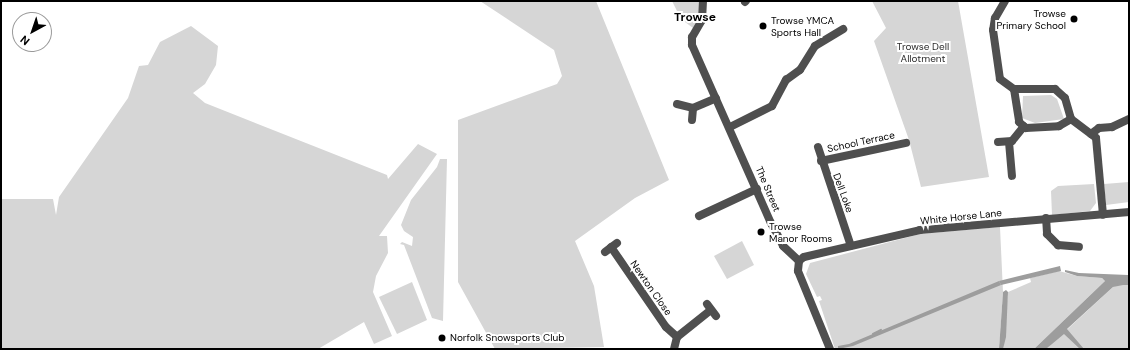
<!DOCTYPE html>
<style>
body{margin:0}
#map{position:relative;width:1130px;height:350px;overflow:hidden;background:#fff;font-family:"DM Sans",sans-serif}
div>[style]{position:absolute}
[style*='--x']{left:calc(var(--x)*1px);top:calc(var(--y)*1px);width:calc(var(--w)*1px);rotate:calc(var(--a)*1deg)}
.green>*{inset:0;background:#d6d6d6}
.water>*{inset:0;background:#9d9d9d}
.stream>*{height:2px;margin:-1px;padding:0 1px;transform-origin:1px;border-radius:1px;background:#9d9d9d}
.minor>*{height:8px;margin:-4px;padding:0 4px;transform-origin:4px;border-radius:4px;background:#4f4f4f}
.dots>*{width:11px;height:11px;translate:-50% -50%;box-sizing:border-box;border:2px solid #fff;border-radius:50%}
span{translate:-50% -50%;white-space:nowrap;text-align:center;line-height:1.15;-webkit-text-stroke:4px #fff;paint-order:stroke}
.poi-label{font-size:10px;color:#000}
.right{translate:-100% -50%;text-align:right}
.left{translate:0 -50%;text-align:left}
.park-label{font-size:10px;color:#2d2d2d}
.street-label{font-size:10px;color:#000}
.quarter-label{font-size:12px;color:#000;font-weight:700}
.frame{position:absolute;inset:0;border:2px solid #000;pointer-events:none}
.north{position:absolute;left:12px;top:12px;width:40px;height:40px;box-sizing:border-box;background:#fff;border:1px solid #999;border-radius:50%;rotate:220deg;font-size:11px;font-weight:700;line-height:16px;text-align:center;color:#000}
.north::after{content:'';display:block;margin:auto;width:14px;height:18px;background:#000;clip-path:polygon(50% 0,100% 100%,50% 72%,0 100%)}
</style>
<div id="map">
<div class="green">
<div style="clip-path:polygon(480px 1px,596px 1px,669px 180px,635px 198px,575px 241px,594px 286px,604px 347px,495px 349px,458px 282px,458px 120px,557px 84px,562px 76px,554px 50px)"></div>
<div style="clip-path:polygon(672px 1px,699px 1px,700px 14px,693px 28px,681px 19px)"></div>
<div style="clip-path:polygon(872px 1px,958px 1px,989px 177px,921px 187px,909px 140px,874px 41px,886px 28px)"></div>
<div style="clip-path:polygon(191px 26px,218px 46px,216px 65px,205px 84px,193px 93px,205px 103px,387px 175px,388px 179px,418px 144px,437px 154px,379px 236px,387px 236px,388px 253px,376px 276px,373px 292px,392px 336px,374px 344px,364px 322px,318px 349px,1px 349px,1px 199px,53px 199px,56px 215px,59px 197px,128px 98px,139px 66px,148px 65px,160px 42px)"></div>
<div style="clip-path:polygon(1051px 95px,1057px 99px,1064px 119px,1035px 123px,1022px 118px,1023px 96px)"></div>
<div style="clip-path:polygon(440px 159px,447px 159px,443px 321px,432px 318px,404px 245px,400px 244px,402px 242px,412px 246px,413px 237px,404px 231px,401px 225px,411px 200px,437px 167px)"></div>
<div style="clip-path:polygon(1129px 182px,1129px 202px,1106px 205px,1104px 184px)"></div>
<div style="clip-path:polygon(1094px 184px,1096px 203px,1090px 211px,1052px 215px,1051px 191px,1058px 186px)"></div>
<div style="clip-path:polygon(1000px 227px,1003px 292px,999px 349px,835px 349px,819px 301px,822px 300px,820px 296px,817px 297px,806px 274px,810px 263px,920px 234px)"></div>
<div style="clip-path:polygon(742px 241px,754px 265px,727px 279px,714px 256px)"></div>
<div style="clip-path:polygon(1059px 271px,1077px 276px,1102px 278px,1105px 281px,1034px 349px,1003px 349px,1008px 292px,1031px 282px,1030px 278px)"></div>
<div style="clip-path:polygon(412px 282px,427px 320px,397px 334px,379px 297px)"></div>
<div style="clip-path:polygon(1119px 284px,1129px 285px,1129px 349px,1046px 349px,1113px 287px)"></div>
</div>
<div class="water">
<div style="clip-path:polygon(1060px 266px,1061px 271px,1001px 285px,999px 281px)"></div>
<div style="clip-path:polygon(1065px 270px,1079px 273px,1128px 275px,1128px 284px,1113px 287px,1067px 329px,1084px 349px,1080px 349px,1064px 334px,1046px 349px,1034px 349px,1105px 281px,1102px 278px,1077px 276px,1065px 272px)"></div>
<div style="clip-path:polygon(999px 281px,1001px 285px,853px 346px,838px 349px,838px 346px,849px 344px)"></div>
<div style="clip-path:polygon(1006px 290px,1008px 292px,1006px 337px,1003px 349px,999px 349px,1003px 292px)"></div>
</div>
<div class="stream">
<div style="--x:1118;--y:284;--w:11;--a:0"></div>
<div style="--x:873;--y:334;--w:9;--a:-27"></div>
<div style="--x:834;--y:349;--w:6;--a:0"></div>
</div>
<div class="minor">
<div style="--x:703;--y:1;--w:19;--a:93"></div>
<div style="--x:702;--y:20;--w:20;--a:120"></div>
<div style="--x:692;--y:37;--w:8;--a:90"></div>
<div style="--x:692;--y:45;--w:195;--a:66.1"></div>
<div style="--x:771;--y:223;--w:26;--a:62"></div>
<div style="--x:783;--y:246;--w:22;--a:43"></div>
<div style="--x:1005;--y:1;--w:20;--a:120"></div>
<div style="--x:995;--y:18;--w:12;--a:99"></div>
<div style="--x:993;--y:30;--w:49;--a:81.9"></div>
<div style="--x:1000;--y:79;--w:17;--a:36"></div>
<div style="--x:1014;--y:89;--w:41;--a:0"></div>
<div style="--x:1055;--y:89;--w:13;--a:42"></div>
<div style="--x:1065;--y:98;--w:22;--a:74"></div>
<div style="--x:1071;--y:119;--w:31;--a:37"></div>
<div style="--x:1096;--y:138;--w:77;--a:84.8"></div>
<div style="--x:745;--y:2;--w:1;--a:-45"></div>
<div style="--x:1014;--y:89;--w:33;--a:81"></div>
<div style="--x:1019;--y:122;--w:9;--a:41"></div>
<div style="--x:1026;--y:128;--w:33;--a:-3"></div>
<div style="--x:1059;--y:126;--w:14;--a:-30"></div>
<div style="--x:677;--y:104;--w:16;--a:14"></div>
<div style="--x:693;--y:108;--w:25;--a:-23"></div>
<div style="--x:692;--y:120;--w:12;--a:-85"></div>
<div style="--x:730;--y:127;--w:47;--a:-26.6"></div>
<div style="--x:772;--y:106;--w:30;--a:-62"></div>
<div style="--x:786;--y:80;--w:17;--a:-36"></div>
<div style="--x:800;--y:70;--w:28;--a:-58"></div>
<div style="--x:815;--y:46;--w:33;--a:-31"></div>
<div style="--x:1091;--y:134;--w:10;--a:-37"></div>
<div style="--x:1099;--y:128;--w:13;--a:-4"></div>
<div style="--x:1112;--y:127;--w:19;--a:-25"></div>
<div style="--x:998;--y:142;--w:14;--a:-4"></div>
<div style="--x:1012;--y:141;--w:19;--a:-51"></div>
<div style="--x:1009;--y:142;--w:34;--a:85"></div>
<div style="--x:818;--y:147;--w:104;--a:71.6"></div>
<div style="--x:821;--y:161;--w:87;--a:-12"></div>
<div style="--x:699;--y:216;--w:64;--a:-25"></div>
<div style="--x:1046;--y:218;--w:16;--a:86"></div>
<div style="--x:1047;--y:234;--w:16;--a:45"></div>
<div style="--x:1058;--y:245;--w:21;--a:5"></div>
<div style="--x:611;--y:247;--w:97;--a:55.5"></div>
<div style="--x:666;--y:327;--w:15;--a:42"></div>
<div style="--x:605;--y:252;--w:15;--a:-37"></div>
<div style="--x:799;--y:261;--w:6;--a:-39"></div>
<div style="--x:804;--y:257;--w:119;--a:-13.1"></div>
<div style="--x:920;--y:230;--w:210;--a:-4.9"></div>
<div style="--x:799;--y:261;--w:10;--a:96"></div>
<div style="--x:798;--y:271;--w:84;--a:67.7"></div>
<div style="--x:707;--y:304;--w:15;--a:53"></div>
<div style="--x:674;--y:349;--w:12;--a:-76"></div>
<div style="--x:677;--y:337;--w:43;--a:-38.5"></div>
</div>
<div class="dots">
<div style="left:1074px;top:19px;background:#000"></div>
<div style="left:763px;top:26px;background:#000"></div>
<div style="left:761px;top:232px;background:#000"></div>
<div style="left:442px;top:338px;background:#000"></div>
</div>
<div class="poi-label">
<span class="right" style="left:1066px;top:19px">Trowse<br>Primary School</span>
<span class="left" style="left:771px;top:26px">Trowse YMCA<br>Sports Hall</span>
<span class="left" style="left:769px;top:232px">Trowse<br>Manor Rooms</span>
<span class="left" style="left:450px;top:338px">Norfolk Snowsports Club</span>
</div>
<div class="park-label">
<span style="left:923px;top:52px">Trowse Dell<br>Allotment</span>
</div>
<div class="street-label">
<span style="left:861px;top:142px;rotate:-12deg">School Terrace</span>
<span style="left:768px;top:189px;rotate:67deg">The Street</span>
<span style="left:843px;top:193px;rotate:70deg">Dell Loke</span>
<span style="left:961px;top:217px;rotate:-6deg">White Horse Lane</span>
<span style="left:651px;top:288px;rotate:55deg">Newton Close</span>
</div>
<div class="quarter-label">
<span style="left:695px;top:18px">Trowse</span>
</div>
<div class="frame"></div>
<div class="north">N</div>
</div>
